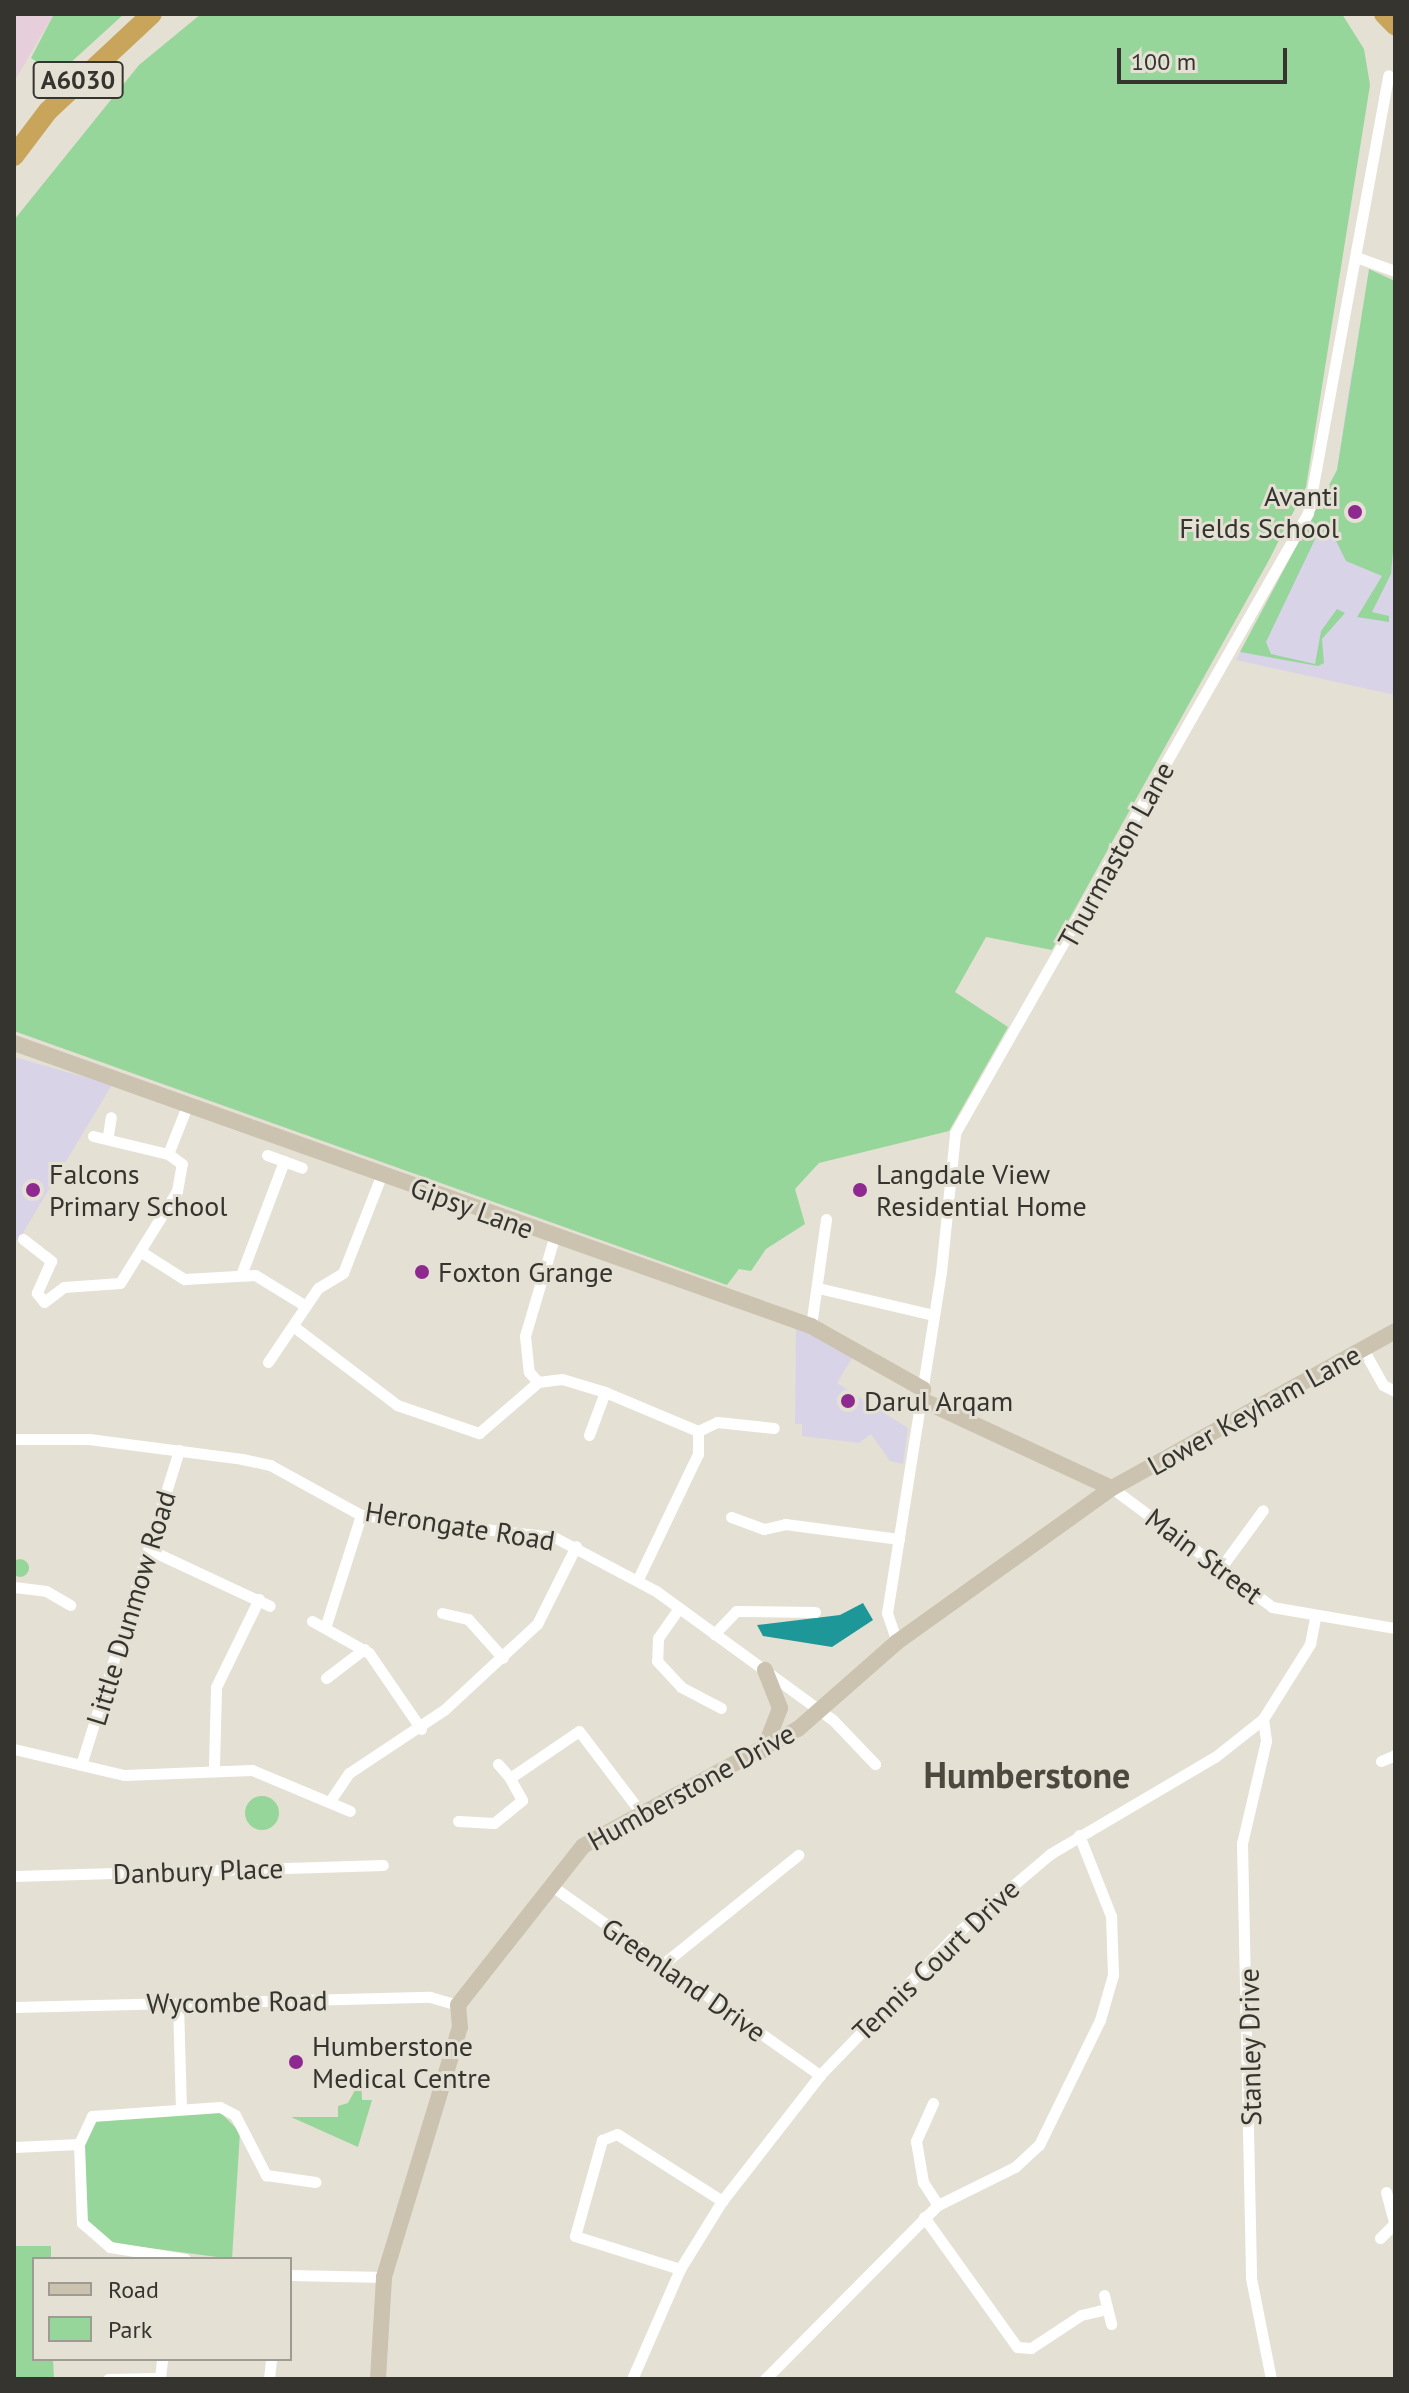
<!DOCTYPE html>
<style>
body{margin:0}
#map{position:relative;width:1409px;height:2393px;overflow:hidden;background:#e4e0d4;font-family:"PT Sans",sans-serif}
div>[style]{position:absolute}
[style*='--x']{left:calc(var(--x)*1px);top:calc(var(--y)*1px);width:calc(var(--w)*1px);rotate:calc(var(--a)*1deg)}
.industrial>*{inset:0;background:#e6cfdb}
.education>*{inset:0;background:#d9d3e8}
.green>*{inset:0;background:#97d69a}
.round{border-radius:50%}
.water>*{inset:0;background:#1e9799}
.street>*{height:11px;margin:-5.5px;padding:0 5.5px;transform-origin:5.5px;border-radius:5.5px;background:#fff}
.secondary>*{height:16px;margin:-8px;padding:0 8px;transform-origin:8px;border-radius:8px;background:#cbc3b0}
.highway>*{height:20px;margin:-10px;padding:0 10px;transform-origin:10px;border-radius:10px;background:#c8a55a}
.dots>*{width:22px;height:22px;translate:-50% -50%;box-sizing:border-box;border:4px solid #e4e0d4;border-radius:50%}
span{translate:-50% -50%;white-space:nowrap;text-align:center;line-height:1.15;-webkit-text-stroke:6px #e4e0d4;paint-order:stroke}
.shield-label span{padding:2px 6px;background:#e4e0d4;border:2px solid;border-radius:6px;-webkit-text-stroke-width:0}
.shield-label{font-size:26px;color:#35342f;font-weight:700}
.poi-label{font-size:28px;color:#35342f}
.right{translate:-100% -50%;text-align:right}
.left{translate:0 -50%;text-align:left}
.street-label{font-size:28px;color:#35342f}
.district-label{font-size:36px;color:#4d493f;font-weight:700}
.frame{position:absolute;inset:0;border:16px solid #35342f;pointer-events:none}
.legend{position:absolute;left:32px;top:2257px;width:260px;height:104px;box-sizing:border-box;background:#e4e0d4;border:2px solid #9e9b92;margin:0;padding:10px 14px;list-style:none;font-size:24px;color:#35342f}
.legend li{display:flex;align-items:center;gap:16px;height:40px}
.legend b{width:40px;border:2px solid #9e9b92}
.scale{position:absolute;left:1117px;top:48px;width:170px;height:36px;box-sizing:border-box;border:4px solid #35342f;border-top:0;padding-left:10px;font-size:24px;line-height:28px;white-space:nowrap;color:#35342f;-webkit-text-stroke:6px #e4e0d4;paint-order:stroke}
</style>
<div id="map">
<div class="industrial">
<div style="clip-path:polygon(14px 14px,54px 14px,14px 82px)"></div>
</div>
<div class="education">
<div style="clip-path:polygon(1395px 344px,1395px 695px,1236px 660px,1337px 470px,1352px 369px)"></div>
<div style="clip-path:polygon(14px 1057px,112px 1085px,18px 1241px,14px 1238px)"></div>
<div style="clip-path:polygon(796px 1326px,854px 1355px,837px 1383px,908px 1428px,903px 1464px,890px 1461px,871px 1434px,859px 1443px,802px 1436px,802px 1424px,795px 1424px)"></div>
</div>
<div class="green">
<div style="clip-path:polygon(54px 14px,124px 14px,57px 75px,31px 58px)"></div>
<div style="clip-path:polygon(201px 14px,1342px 14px,1364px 49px,1370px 85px,1306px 487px,1269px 560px,1052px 950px,986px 937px,955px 992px,1008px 1027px,949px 1131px,819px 1163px,795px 1189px,805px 1224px,766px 1249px,751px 1271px,739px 1269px,727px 1285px,14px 1031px,14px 220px,139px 65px)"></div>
<div style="clip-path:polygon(1369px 269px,1395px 281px,1395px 530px,1391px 574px,1372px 612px,1389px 616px,1389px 622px,1357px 617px,1382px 576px,1346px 561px,1335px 539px,1319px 531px,1266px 642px,1271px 654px,1315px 664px,1321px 631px,1337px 609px,1345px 613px,1322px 639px,1324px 663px,1318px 666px,1240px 652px,1337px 470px)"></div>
<div class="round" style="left:11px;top:1559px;width:18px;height:18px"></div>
<div class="round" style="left:245px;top:1796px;width:34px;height:34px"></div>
<div style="clip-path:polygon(361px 2079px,362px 2100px,372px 2100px,358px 2147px,291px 2117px,338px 2117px,338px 2106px,348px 2103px)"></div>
<div style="clip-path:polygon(219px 2111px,240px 2132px,232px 2259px,112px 2243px,85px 2222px,82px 2145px,94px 2118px)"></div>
<div style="clip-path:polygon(14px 2246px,51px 2246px,51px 2259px,34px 2259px,34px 2359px,53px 2359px,54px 2379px,14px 2379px)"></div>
</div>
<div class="water">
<div style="clip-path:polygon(863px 1603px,873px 1620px,832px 1647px,763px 1636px,757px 1625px,840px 1615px)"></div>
</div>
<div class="street">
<div style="--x:1356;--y:257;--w:41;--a:19.7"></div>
<div style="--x:108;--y:1135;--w:18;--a:-81"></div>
<div style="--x:93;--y:1136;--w:77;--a:13.5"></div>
<div style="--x:267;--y:1155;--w:37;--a:20"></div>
<div style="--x:554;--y:1238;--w:102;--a:106.5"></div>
<div style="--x:525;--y:1336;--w:36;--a:84"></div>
<div style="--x:529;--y:1372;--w:13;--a:48"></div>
<div style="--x:538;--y:1382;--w:24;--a:-7"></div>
<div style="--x:562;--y:1379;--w:45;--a:16.8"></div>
<div style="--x:605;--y:1392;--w:101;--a:22.8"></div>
<div style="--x:23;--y:1239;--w:36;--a:38"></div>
<div style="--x:51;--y:1261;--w:35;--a:114"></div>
<div style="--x:37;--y:1293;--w:11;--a:52"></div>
<div style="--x:44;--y:1302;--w:25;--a:-37"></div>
<div style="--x:64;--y:1287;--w:56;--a:-4.1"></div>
<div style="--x:120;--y:1283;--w:108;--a:-58.2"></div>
<div style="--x:177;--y:1191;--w:27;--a:-80"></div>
<div style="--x:182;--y:1164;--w:17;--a:-144"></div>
<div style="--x:168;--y:1154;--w:52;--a:-68.4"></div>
<div style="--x:143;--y:1253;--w:49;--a:32.4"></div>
<div style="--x:184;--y:1279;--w:71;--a:-3.2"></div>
<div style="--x:255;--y:1275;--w:57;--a:31.5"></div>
<div style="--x:241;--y:1275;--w:122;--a:-69.3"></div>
<div style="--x:818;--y:1288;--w:118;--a:13.2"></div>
<div style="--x:293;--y:1326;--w:131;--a:37.2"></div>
<div style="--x:397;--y:1405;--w:87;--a:18.9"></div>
<div style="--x:479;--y:1433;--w:78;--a:-40.8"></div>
<div style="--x:811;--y:1326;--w:108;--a:-82"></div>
<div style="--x:1363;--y:1349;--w:41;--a:60.9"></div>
<div style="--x:1383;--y:1385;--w:13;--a:27"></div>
<div style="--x:268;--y:1362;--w:89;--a:-56"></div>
<div style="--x:318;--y:1288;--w:29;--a:-31"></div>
<div style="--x:343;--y:1273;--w:104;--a:-68.6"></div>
<div style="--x:589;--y:1435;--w:46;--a:-69.6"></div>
<div style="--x:14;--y:1439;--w:75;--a:0"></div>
<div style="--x:89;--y:1439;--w:154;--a:7.4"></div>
<div style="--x:242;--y:1459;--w:29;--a:12"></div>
<div style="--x:270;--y:1465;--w:104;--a:28.8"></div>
<div style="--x:361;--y:1515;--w:194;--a:6.5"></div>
<div style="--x:554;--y:1537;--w:115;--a:27.9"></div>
<div style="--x:656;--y:1591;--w:219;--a:36.1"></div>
<div style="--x:833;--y:1720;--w:61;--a:46.3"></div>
<div style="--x:1112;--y:1488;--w:199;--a:36.6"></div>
<div style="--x:1272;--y:1607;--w:125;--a:9.7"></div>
<div style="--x:731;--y:1517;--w:35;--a:20"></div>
<div style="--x:764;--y:1529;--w:22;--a:-13"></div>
<div style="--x:785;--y:1524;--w:115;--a:7.5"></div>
<div style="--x:150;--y:1550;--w:132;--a:25"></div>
<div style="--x:1222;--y:1566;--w:69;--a:-53.8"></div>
<div style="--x:638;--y:1579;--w:139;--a:-64.4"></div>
<div style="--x:698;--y:1454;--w:23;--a:-90"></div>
<div style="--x:698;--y:1431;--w:21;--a:-25"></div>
<div style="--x:717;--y:1422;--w:57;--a:6"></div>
<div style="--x:14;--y:1587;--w:32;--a:7"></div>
<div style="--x:46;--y:1591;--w:28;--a:30"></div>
<div style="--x:679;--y:1608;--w:37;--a:125"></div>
<div style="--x:658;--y:1638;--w:23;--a:92"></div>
<div style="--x:657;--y:1661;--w:35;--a:47"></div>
<div style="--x:681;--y:1687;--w:45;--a:27.7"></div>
<div style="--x:442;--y:1613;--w:27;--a:13"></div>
<div style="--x:468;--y:1619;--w:52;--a:48.1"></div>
<div style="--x:312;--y:1621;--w:65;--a:29.3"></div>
<div style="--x:369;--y:1653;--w:92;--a:55.6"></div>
<div style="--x:325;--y:1628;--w:119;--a:-72.3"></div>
<div style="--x:714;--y:1634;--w:32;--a:-46"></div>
<div style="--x:736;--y:1611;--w:79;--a:0.7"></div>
<div style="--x:897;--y:1642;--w:31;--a:-109"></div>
<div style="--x:887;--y:1613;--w:345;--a:-81"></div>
<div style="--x:941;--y:1272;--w:140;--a:-84.2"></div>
<div style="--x:955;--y:1133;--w:713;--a:-60.34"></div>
<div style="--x:1308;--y:513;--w:445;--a:-79.6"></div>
<div style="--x:326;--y:1678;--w:48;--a:-37.3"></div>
<div style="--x:1263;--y:1719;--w:22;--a:82"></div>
<div style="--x:1266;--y:1741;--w:105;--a:103.2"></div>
<div style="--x:1242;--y:1843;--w:435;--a:88.8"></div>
<div style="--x:1251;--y:2278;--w:103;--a:78.8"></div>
<div style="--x:14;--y:1749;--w:113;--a:13.3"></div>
<div style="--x:124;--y:1775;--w:128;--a:-2.2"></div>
<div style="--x:252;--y:1770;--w:106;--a:22.7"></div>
<div style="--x:1381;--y:1761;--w:15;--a:-23"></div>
<div style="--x:498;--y:1764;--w:18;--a:49"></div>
<div style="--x:81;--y:1765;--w:330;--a:-72.7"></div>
<div style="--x:214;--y:1766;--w:79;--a:-88.5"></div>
<div style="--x:216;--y:1687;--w:98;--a:-64"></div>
<div style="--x:332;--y:1798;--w:30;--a:-56"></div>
<div style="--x:349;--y:1773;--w:114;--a:-33.6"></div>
<div style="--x:444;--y:1710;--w:127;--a:-42.8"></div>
<div style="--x:537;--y:1624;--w:87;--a:-63.4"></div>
<div style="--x:458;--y:1821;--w:36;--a:3"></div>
<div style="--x:494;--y:1823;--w:36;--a:-39"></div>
<div style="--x:522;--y:1800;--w:25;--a:-119"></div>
<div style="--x:510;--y:1778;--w:83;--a:-34.3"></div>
<div style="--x:579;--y:1731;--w:99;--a:52.8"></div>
<div style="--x:14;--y:1876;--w:369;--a:-1.7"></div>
<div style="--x:549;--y:1884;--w:332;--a:35.2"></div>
<div style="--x:663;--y:1964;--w:174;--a:-38.9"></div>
<div style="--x:178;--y:2003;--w:105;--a:88.4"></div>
<div style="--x:14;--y:2007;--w:416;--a:-1.4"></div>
<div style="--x:430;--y:1997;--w:29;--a:16"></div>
<div style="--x:933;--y:2103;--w:42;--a:114.1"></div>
<div style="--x:916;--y:2141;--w:42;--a:80.3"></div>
<div style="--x:923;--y:2182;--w:27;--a:57"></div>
<div style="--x:14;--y:2147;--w:65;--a:-2.6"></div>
<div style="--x:1386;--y:2192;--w:34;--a:75"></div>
<div style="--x:924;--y:2217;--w:160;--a:54.4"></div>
<div style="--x:1017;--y:2347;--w:14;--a:4"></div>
<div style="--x:1031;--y:2348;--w:60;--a:-33.4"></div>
<div style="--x:1081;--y:2315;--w:27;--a:-13"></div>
<div style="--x:1380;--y:2238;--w:20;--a:-45"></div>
<div style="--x:185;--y:2259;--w:76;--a:-170.9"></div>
<div style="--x:110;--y:2247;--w:37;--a:-139"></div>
<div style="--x:82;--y:2223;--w:79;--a:-92.2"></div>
<div style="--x:79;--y:2144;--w:31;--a:-65"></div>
<div style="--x:92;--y:2116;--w:128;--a:-4"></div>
<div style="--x:220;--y:2107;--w:17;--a:28"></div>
<div style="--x:235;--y:2115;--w:68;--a:62.7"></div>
<div style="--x:266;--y:2175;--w:50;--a:8"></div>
<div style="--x:680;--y:2269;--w:110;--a:-162.6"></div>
<div style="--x:575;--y:2236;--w:100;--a:-74.3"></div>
<div style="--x:602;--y:2140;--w:16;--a:-22"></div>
<div style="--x:617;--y:2134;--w:125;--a:32.5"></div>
<div style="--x:290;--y:2275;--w:94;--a:1.2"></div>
<div style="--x:1104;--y:2295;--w:30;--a:76"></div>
<div style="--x:108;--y:2379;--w:52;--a:-1.1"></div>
<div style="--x:160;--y:2379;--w:20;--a:-84"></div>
<div style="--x:269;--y:2379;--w:20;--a:-84"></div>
<div style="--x:632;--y:2379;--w:120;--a:-66.4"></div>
<div style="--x:680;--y:2269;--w:80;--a:-58.3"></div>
<div style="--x:722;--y:2201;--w:160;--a:-52.1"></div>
<div style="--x:820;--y:2075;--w:197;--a:-46"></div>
<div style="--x:957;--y:1933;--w:122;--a:-40.3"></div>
<div style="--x:1050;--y:1854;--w:191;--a:-30.5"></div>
<div style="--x:1215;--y:1757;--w:61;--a:-38.4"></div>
<div style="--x:1263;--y:1719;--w:89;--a:-57.9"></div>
<div style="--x:1310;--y:1644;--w:26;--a:-79"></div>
<div style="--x:765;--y:2379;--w:245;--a:-45.2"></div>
<div style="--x:938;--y:2205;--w:86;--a:-26.3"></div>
<div style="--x:1015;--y:2167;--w:33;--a:-43"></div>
<div style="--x:1039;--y:2145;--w:139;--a:-64"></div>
<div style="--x:1100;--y:2020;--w:47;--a:-73.9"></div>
<div style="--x:1113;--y:1975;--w:59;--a:-91.9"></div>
<div style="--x:1111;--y:1916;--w:87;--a:-111.6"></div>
</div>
<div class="secondary">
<div style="--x:14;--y:1043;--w:846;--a:19.55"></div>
<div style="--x:811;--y:1326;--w:129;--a:29.4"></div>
<div style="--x:922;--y:1400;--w:209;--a:24.9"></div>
<div style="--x:764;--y:1750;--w:45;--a:-69.1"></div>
<div style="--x:780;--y:1708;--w:41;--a:-111.5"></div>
<div style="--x:378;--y:2379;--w:102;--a:-86.6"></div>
<div style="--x:384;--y:2277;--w:261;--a:-73.1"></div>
<div style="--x:460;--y:2027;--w:22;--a:-95"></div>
<div style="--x:458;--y:2005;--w:202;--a:-51.8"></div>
<div style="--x:583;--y:1846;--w:245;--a:-28.6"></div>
<div style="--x:798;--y:1729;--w:132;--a:-41.3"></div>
<div style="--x:897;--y:1642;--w:264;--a:-35.6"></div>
<div style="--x:1112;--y:1488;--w:324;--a:-29"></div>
</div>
<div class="highway">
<div style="--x:1384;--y:14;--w:16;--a:45"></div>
<div style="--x:14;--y:156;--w:56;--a:-52.9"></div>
<div style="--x:48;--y:111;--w:142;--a:-43"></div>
</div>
<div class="dots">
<div style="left:1355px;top:512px;background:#8e2990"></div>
<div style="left:33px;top:1190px;background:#8e2990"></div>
<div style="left:860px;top:1190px;background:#8e2990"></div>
<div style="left:422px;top:1272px;background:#8e2990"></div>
<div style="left:848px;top:1401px;background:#8e2990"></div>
<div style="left:296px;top:2062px;background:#8e2990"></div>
</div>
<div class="shield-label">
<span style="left:78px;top:80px">A6030</span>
</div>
<div class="poi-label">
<span class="right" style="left:1339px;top:512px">Avanti<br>Fields School</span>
<span class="left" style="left:49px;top:1190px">Falcons<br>Primary School</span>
<span class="left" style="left:876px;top:1190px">Langdale View<br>Residential Home</span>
<span class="left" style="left:438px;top:1272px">Foxton Grange</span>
<span class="left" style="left:864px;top:1401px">Darul Arqam</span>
<span class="left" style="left:312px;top:2062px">Humberstone<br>Medical Centre</span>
</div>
<div class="street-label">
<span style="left:1116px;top:855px;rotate:-61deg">Thurmaston Lane</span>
<span style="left:472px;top:1208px;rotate:20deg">Gipsy Lane</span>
<span style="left:1254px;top:1410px;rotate:-29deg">Lower Keyham Lane</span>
<span style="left:460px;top:1526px;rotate:9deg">Herongate Road</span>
<span style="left:1204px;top:1556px;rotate:37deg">Main Street</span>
<span style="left:131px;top:1608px;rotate:-73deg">Little Dunmow Road</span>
<span style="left:691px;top:1787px;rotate:-29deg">Humberstone Drive</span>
<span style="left:198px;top:1871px;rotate:-2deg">Danbury Place</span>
<span style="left:936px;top:1960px;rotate:-44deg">Tennis Court Drive</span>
<span style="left:684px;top:1980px;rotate:35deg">Greenland Drive</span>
<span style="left:237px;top:2002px;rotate:-1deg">Wycombe Road</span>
<span style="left:1250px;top:2047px;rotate:-91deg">Stanley Drive</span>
</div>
<div class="district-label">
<span style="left:1027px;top:1775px">Humberstone</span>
</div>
<div class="frame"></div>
<ul class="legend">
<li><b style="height:10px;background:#cbc3b0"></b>Road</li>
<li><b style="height:22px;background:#97d69a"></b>Park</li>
</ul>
<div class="scale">100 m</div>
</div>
